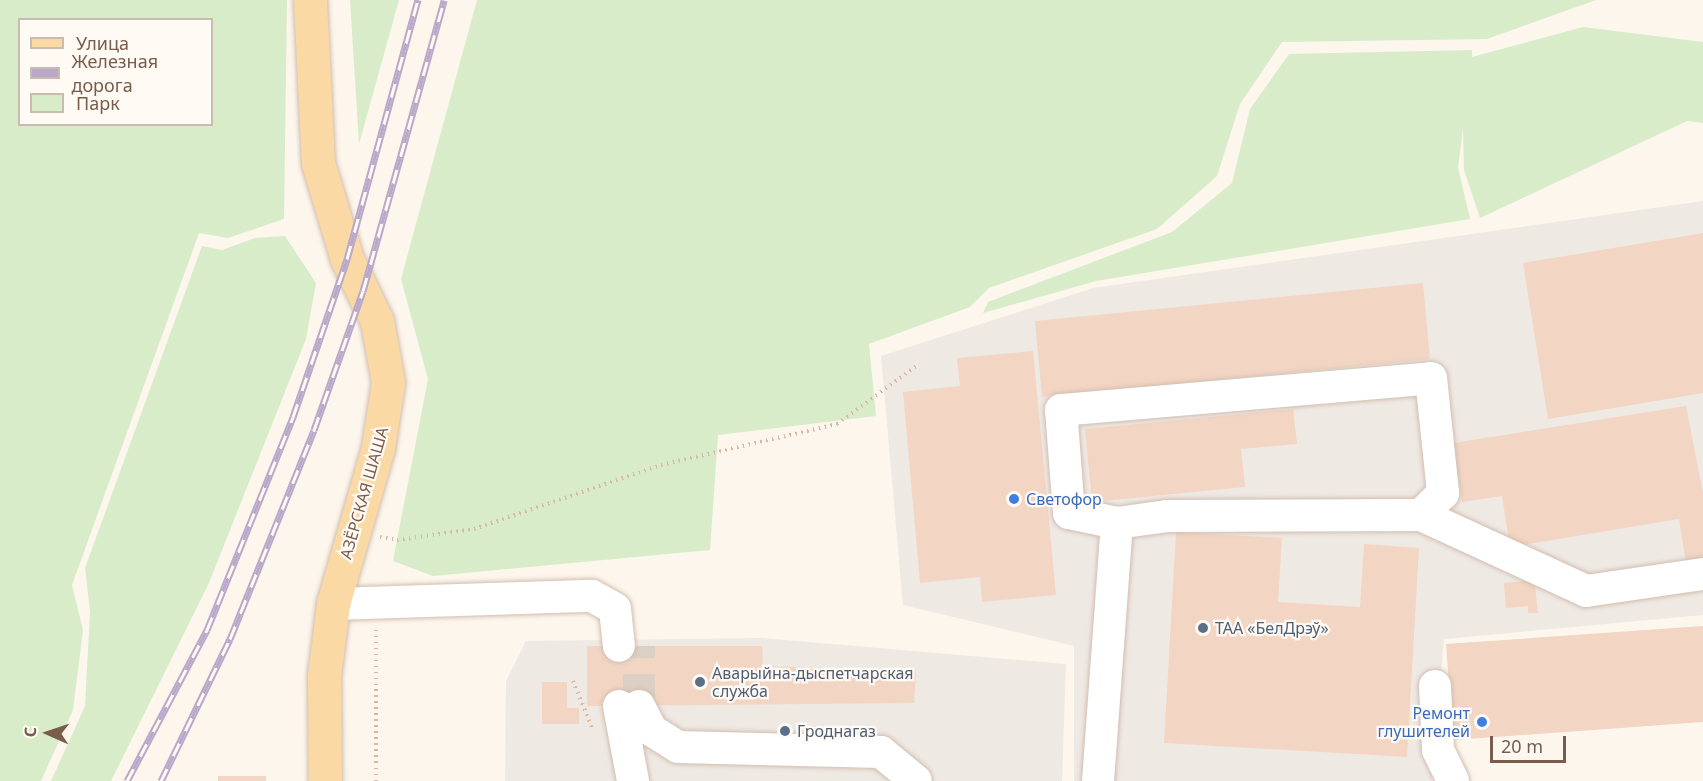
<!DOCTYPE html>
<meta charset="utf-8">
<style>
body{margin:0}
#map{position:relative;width:1703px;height:781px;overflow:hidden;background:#fdf6ec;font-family:"Noto Sans",sans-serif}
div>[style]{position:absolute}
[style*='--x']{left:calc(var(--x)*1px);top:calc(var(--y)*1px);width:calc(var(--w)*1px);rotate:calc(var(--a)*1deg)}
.industrial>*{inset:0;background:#efe9e4}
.green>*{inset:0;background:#d8ecc9}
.building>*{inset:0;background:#f3d5c3}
.minor-tunnel>*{height:32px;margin-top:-16px;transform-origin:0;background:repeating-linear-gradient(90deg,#dcd0c4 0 32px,transparent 0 48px)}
.path>*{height:4px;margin-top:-2px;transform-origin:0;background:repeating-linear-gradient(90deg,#d9b8a5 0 1.5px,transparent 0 6px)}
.roads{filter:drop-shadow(0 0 2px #d1beb0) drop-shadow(0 0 2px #d1beb0)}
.minor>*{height:32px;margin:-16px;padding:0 16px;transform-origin:16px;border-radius:16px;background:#fff}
.major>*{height:33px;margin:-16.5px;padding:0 16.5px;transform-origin:16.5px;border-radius:16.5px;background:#fbd9a5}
.rail>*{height:7px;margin-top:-3.5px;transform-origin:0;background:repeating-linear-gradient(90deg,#fffaf3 0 14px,#b9a8c9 0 28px);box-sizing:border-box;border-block:2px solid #b9a8c9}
.dots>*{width:16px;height:16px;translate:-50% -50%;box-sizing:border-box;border:3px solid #fffaf3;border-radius:50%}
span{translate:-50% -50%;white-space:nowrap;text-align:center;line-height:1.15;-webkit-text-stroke:4.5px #fffaf3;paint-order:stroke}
.street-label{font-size:16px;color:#7a5c4d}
.shop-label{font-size:16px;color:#366cbe}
.left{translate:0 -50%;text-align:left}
.right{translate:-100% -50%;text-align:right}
.service-label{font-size:16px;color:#4e5e75}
.legend{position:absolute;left:18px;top:18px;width:195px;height:108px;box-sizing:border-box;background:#fffaf3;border:2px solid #cabbb1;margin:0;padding:8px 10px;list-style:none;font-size:18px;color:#7a5c4d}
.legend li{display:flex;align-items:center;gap:12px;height:30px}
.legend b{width:30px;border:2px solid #cabbb1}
.north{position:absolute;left:18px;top:703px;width:60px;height:60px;-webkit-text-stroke:4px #fffaf3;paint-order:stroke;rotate:273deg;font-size:16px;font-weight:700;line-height:24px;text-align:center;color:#7a5c4d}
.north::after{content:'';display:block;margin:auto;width:21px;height:27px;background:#7a5c4d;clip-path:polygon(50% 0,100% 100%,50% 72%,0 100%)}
.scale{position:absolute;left:1490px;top:736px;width:76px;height:27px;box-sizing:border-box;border:3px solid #7a5c4d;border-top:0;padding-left:8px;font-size:18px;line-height:21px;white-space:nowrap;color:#7a5c4d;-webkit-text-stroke:4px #fffaf3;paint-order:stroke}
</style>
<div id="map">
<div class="industrial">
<div style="clip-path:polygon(1703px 201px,1703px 615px,1444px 639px,1432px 781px,1074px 781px,1074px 646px,903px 605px,881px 356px,1093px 288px)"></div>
<div style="clip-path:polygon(762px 638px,1066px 664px,1062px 781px,505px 781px,506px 681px,526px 641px)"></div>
</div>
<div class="green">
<div style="clip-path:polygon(evenodd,0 0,287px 0,284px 219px,228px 238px,199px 233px,72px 585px,83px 630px,73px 710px,41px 781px,0 781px,0 0,20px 20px,212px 20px,212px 124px,20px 124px,20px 20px)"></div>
<div style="clip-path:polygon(350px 0,399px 0,359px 144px)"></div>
<div style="clip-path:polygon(477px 0,1596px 0,1487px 39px,1282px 42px,1240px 104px,1217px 176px,1157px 229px,989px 288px,970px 307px,869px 344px,876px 416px,718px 435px,710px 550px,433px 576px,393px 561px,428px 379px,401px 279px)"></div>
<div style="clip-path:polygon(1583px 27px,1703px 42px,1703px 123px,1687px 121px,1480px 218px,1464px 170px,1463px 129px,1458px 167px,1470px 219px,1096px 281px,983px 313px,988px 302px,1172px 232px,1232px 183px,1250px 109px,1289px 54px,1472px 50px,1472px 57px)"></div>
<div style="clip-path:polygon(285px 236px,316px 283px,306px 339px,209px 583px,111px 781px,51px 781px,85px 706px,90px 612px,85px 568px,202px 246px,222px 250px,255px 238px)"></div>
</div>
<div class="building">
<div style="clip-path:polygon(1703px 233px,1703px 393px,1548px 419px,1523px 263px)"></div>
<div style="clip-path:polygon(1423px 283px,1430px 359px,1042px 397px,1035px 321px)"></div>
<div style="clip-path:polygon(1033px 351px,1056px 595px,982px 602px,980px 577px,920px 583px,903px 392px,960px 386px,957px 358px)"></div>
<div style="clip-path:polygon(1686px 406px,1703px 493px,1703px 560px,1686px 563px,1679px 519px,1510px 547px,1502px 496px,1462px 502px,1453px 443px)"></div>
<div style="clip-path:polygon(1293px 409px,1297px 444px,1241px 449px,1245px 487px,1092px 502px,1085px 429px)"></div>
<div style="clip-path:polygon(1176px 532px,1282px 538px,1278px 602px,1360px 607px,1364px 544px,1419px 548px,1407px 757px,1164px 743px)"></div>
<div style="clip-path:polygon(1526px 576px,1534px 576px,1538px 613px,1528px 613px,1528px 606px,1506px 608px,1504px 583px,1526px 581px)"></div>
<div style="clip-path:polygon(1703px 626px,1703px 722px,1453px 740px,1446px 644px)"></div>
<div style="clip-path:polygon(587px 646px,762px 646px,763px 666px,916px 671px,914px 703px,587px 706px)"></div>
<div style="clip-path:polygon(542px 682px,567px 682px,567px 708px,579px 708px,579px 724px,542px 724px)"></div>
<div style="clip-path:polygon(218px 776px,266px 776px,266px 781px,218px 781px)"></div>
</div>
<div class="minor-tunnel">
<div style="--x:639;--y:706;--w:60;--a:-90"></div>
</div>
<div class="path">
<div style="--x:380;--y:537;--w:17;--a:10"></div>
<div style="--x:397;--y:540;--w:78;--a:-8.1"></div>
<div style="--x:474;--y:529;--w:198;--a:-18.9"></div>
<div style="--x:661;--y:465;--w:181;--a:-13.1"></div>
<div style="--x:837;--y:424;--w:102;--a:-36.2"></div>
<div style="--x:573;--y:681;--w:53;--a:67.8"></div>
<div style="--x:376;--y:781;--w:152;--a:-90"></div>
</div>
<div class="roads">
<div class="minor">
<div style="--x:1117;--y:523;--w:49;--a:-168.2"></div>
<div style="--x:1069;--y:513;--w:103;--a:-94.4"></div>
<div style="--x:1061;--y:410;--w:371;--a:-4.9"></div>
<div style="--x:1431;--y:378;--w:116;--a:84"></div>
<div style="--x:1443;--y:493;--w:31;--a:135"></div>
<div style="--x:333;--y:604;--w:259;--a:-1.8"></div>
<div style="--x:592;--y:596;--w:26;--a:29"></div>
<div style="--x:615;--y:609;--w:37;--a:84"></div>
<div style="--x:1435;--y:686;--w:64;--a:87.3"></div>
<div style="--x:1438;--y:750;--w:34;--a:64"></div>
<div style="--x:619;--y:706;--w:76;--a:79.4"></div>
<div style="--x:639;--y:706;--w:27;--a:63"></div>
<div style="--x:651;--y:730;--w:32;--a:32"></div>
<div style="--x:678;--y:747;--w:203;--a:1.4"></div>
<div style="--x:881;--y:752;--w:45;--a:39.6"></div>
<div style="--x:1098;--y:781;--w:259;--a:-85.8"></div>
<div style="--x:1117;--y:523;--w:50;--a:-8"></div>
<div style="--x:1167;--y:516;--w:254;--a:-0.2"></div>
<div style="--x:1421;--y:515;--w:182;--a:24.7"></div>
<div style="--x:1586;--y:591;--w:118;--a:-8.3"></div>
</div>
<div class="major">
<div style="--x:310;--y:0;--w:163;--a:87.2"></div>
<div style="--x:318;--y:163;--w:100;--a:73.2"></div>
<div style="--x:347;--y:259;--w:69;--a:64.2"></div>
<div style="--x:377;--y:321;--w:62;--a:79.8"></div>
<div style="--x:388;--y:382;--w:67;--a:98.6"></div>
<div style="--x:378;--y:448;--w:162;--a:106.1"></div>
<div style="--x:333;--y:604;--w:73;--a:97.1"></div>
<div style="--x:324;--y:676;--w:105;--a:89.5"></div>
</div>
</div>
<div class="rail">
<div style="--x:127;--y:781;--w:171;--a:-62.1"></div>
<div style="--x:207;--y:630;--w:230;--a:-68"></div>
<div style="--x:293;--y:417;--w:167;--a:-71.1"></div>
<div style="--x:347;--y:259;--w:269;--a:-74.7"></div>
<div style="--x:161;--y:781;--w:158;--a:-64.1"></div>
<div style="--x:230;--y:639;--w:225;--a:-68.1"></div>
<div style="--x:314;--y:430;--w:147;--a:-70.6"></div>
<div style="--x:363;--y:291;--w:302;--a:-74.4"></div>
</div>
<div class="dots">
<div style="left:1014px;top:499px;background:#3f7fe0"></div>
<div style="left:1203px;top:628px;background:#5c6f8a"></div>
<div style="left:700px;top:682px;background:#5c6f8a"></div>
<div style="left:1482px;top:722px;background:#3f7fe0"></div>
<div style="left:785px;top:731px;background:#5c6f8a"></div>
</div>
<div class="street-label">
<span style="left:364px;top:493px;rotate:-74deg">АЗЁРСКАЯ ШАША</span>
</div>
<div class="shop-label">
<span class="left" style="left:1026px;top:499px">Светофор</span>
<span class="right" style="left:1470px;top:722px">Ремонт<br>глушителей</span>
</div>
<div class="service-label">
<span class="left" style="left:1215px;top:628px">ТАА «БелДрэў»</span>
<span class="left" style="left:712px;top:682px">Аварыйна-дыспетчарская<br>служба</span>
<span class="left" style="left:797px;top:731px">Гроднагаз</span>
</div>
<ul class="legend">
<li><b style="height:8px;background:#fbd9a5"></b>Улица</li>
<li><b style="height:8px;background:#b9a8c9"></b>Железная дорога</li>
<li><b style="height:16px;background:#d8ecc9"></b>Парк</li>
</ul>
<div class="north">С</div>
<div class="scale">20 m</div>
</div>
